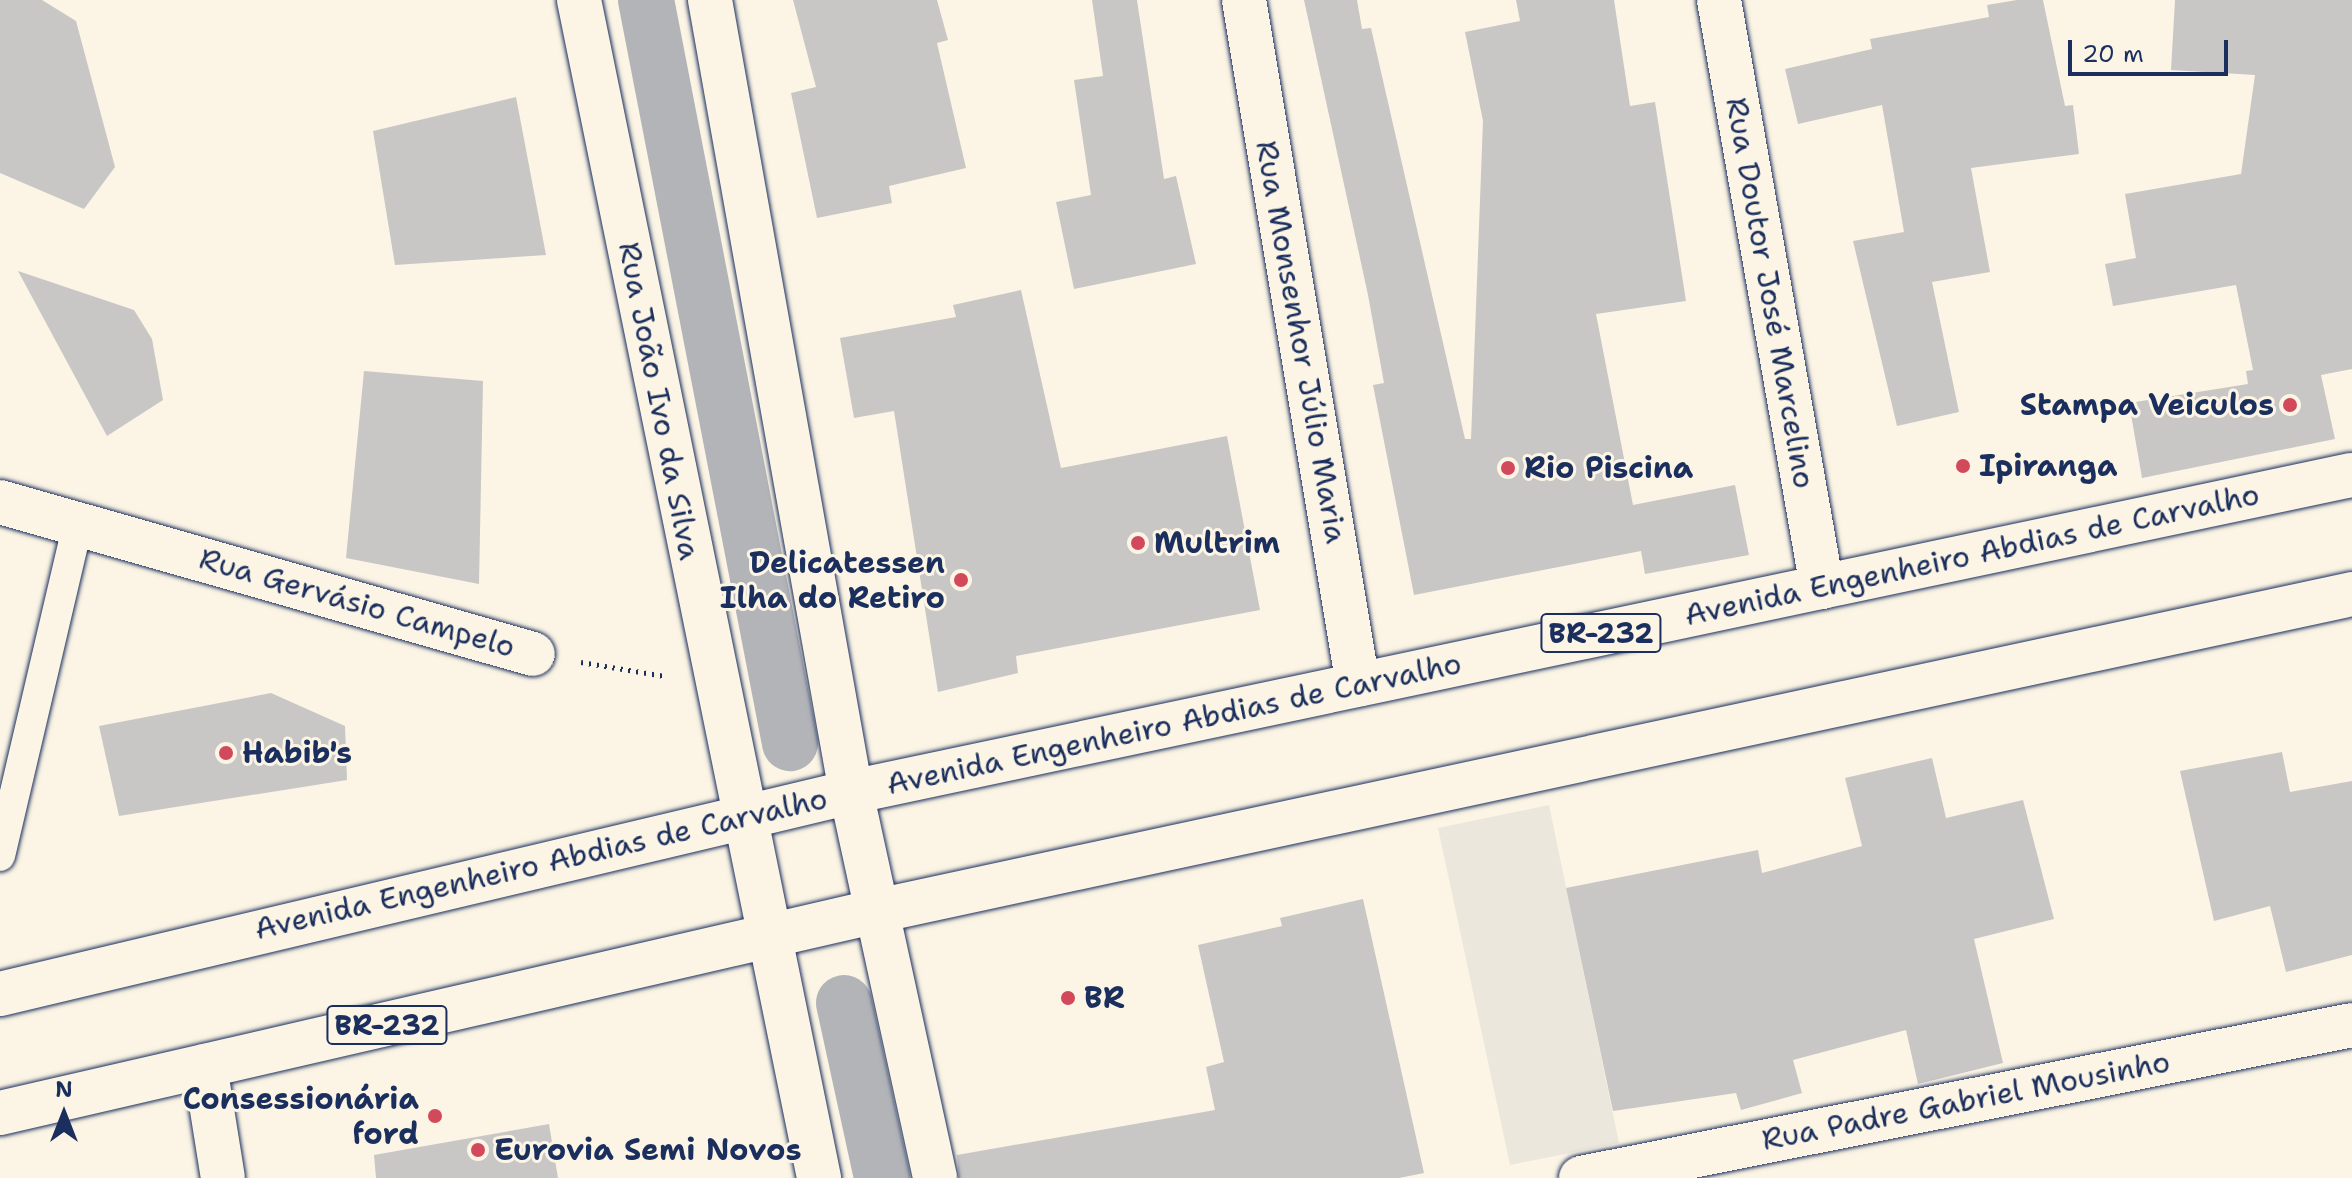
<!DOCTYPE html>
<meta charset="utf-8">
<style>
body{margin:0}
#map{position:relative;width:2352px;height:1178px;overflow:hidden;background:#fcf5e5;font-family:"Shantell Sans",sans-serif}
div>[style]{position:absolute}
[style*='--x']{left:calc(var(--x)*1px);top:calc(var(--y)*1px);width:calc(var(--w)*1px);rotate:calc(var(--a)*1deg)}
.built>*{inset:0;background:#ece7dc}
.canal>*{height:56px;margin:-28px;padding:0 28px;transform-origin:28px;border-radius:28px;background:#b2b4b8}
.building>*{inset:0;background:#c8c7c6}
.path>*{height:5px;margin-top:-2.5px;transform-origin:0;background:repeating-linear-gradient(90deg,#1b2f5e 0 2px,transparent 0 8px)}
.roads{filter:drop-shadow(0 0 2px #1b2f5e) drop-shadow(0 0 2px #1b2f5e)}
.lane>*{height:30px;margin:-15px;padding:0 15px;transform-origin:15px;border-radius:15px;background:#fcf5e5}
.street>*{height:44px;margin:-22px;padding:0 22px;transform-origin:22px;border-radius:22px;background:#fcf5e5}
.primary>*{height:44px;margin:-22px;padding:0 22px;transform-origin:22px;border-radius:22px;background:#fcf5e5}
.highway>*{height:44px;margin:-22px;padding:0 22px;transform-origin:22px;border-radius:22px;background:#fcf5e5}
.dots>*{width:22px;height:22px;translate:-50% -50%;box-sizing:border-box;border:4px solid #fcf5e5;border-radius:50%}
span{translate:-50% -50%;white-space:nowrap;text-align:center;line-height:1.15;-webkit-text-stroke:6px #fcf5e5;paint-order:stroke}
.shield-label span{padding:2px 6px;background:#fcf5e5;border:2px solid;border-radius:6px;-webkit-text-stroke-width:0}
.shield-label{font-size:28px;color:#1b2f5e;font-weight:700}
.street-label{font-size:30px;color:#1b2f5e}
.poi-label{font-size:30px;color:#1b2f5e;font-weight:700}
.right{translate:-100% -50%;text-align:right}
.left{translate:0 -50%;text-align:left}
.north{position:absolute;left:24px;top:1074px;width:80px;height:80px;-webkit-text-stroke:6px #fcf5e5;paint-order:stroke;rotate:0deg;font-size:22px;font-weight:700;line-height:32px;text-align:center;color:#1b2f5e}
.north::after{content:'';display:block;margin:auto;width:28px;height:36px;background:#1b2f5e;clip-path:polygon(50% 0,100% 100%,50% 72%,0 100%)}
.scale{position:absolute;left:2068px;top:40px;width:160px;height:36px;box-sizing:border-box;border:4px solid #1b2f5e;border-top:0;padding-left:10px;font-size:24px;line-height:28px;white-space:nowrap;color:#1b2f5e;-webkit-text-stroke:6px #fcf5e5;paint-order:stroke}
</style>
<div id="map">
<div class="built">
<div style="clip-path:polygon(1549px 805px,1619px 1143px,1510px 1165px,1438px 828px)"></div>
</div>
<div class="canal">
<div style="--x:646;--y:0;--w:757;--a:79.03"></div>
<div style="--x:844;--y:1003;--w:179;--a:77.7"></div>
</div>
<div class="building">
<div style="clip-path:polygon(0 0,42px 0,76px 21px,115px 167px,84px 209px,0 173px)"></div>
<div style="clip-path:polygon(793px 0,937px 0,948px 40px,937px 43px,966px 168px,889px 186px,892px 203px,817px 218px,791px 93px,816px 87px)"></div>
<div style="clip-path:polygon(1092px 0,1137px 0,1164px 179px,1176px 176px,1196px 264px,1074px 289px,1056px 202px,1091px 195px,1074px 80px,1103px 76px)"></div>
<div style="clip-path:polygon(1304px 0,1357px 0,1362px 29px,1371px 28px,1465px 439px,1471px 439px,1483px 121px,1465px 32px,1520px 21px,1516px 0,1614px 0,1630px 106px,1655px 102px,1686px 301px,1596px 314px,1633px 505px,1735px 485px,1749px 555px,1645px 574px,1641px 551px,1414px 595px,1373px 385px,1384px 383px,1368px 295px)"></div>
<div style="clip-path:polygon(2017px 0,2043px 0,2065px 106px,2073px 105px,2079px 154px,1971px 168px,1990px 272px,1932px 282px,1959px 412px,1897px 426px,1853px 241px,1904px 232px,1882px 105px,1798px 124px,1785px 69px,1872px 49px,1870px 39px,1989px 17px,1987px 5px)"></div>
<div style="clip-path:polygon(2175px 0,2352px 0,2352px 369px,2321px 375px,2335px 439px,2142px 478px,2129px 403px,2248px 384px,2246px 371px,2253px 370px,2236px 285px,2113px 306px,2105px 264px,2136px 258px,2125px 194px,2241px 174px,2255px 75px,2171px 70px)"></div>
<div style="clip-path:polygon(516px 97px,546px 255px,395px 265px,373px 131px)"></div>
<div style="clip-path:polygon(18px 271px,134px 310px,152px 339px,163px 400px,107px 436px)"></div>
<div style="clip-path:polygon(1021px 290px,1061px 468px,1227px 436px,1260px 610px,1016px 656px,1018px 673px,938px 692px,894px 411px,854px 418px,840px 338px,956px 317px,953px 305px)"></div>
<div style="clip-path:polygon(364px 371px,483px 381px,479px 584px,346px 558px)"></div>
<div style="clip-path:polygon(271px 693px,345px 726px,347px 780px,119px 816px,99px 726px)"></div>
<div style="clip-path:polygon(2282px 752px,2290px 792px,2352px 781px,2352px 955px,2286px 972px,2270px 906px,2214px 921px,2180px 771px)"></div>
<div style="clip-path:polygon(1932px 758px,1946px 818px,2023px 800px,2054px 919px,1974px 939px,2003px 1063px,1918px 1084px,1906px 1030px,1793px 1060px,1802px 1093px,1741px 1110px,1736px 1093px,1613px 1111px,1566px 888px,1758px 850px,1762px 873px,1862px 846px,1845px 778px)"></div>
<div style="clip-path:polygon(1363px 899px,1424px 1173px,1399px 1178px,959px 1178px,957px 1155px,1215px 1110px,1206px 1067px,1224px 1062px,1198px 945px,1282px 926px,1280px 918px)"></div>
<div style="clip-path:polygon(549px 1124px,558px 1178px,376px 1178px,374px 1155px)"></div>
</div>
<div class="path">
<div style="--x:581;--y:662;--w:85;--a:9.5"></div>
</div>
<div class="roads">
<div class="lane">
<div style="--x:0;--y:856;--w:341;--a:-76.8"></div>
</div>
<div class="street">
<div style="--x:1244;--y:0;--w:694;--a:80.55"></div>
<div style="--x:1719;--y:0;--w:596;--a:80.05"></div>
<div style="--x:0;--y:502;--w:554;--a:15.92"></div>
<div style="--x:205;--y:1066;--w:113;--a:80.9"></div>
<div style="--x:1581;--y:1178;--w:786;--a:-11.22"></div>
</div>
<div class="primary">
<div style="--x:579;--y:0;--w:1202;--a:78.48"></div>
<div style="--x:710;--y:0;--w:804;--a:79.91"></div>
<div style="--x:851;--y:792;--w:395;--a:77.7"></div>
</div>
<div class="highway">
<div style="--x:0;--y:994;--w:875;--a:-13.35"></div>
<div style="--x:851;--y:792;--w:1534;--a:-11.93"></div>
<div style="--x:0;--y:1113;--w:900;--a:-12.97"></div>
<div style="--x:877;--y:911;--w:1509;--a:-12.13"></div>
</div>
</div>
<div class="dots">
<div style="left:2290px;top:405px;background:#d1495b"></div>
<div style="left:1963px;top:466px;background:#d1495b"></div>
<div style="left:1508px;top:468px;background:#d1495b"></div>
<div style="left:1138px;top:543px;background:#d1495b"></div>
<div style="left:961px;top:580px;background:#d1495b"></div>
<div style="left:226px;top:753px;background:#d1495b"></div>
<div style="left:1068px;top:998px;background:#d1495b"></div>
<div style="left:435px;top:1116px;background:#d1495b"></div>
<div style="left:478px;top:1150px;background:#d1495b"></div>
</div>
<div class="shield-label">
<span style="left:1601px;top:633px">BR-232</span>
<span style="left:387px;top:1025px">BR-232</span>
</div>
<div class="street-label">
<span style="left:1770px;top:293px;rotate:80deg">Rua Doutor José Marcelino</span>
<span style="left:1301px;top:342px;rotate:80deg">Rua Monsenhor Júlio Maria</span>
<span style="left:659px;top:401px;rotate:79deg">Rua João Ivo da Silva</span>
<span style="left:1972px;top:555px;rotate:-12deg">Avenida Engenheiro Abdias de Carvalho</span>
<span style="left:357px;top:603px;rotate:16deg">Rua Gervásio Campelo</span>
<span style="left:1174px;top:724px;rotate:-12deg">Avenida Engenheiro Abdias de Carvalho</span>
<span style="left:541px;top:864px;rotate:-13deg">Avenida Engenheiro Abdias de Carvalho</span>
<span style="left:1966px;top:1101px;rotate:-11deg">Rua Padre Gabriel Mousinho</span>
</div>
<div class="poi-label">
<span class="right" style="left:2274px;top:405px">Stampa Veiculos</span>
<span class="left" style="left:1979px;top:466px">Ipiranga</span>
<span class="left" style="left:1524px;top:468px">Rio Piscina</span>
<span class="left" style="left:1154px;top:543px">Multrim</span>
<span class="right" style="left:945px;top:580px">Delicatessen<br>Ilha do Retiro</span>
<span class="left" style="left:242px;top:753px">Habib's</span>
<span class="left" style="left:1084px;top:998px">BR</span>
<span class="right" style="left:419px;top:1116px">Consessionária<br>ford</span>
<span class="left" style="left:494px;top:1150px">Eurovia Semi Novos</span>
</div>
<div class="north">N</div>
<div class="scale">20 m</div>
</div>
